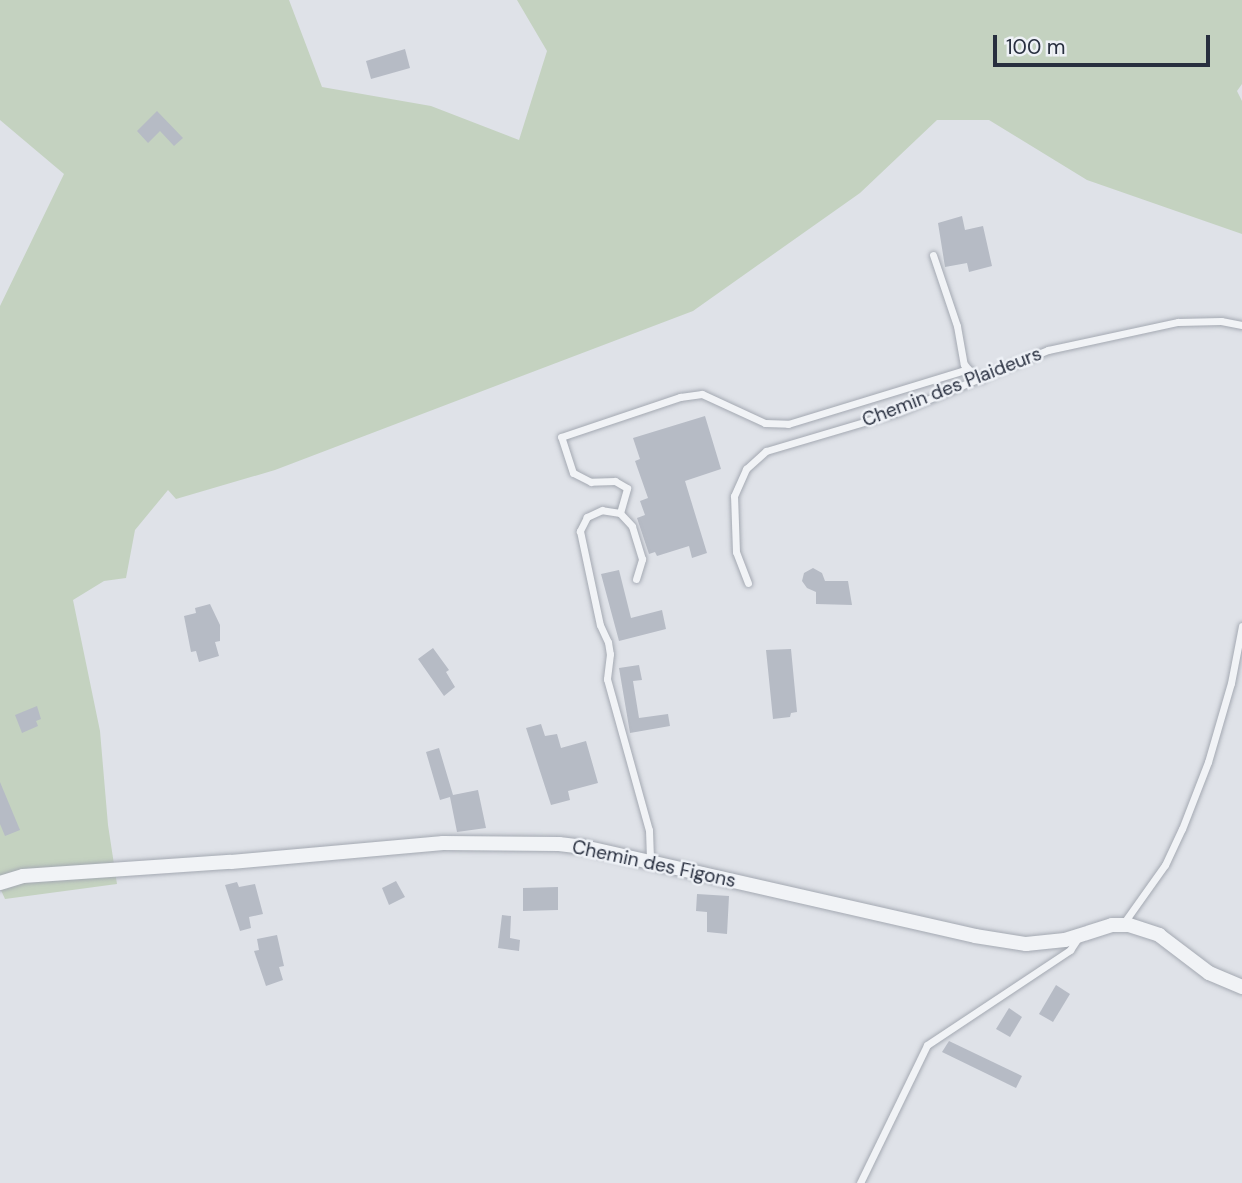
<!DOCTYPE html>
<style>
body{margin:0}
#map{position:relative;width:1242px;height:1183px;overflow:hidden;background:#dfe2e8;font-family:"DM Sans",sans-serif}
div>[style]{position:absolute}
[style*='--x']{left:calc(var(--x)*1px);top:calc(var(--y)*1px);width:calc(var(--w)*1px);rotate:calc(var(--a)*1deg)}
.green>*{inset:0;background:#c4d2c0}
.building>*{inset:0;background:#b6bbc5}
.roads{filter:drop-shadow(0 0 2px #a4a9b2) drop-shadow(0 0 2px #a4a9b2)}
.service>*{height:7px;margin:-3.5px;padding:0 3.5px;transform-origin:3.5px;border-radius:3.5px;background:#f1f3f6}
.minor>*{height:14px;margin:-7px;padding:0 7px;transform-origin:7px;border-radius:7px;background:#f1f3f6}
span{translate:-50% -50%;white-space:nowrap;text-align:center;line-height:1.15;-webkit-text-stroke:5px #eef1f6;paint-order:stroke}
.street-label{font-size:19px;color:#282f3f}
.scale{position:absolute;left:993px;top:35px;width:217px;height:32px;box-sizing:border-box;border:4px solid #282f3f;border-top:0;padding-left:9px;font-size:21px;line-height:24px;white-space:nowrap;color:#282f3f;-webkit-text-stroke:5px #eef1f6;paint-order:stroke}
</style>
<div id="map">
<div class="green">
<div style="clip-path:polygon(0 0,289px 0,322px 87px,431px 106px,519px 140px,547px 51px,517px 0,1242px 0,1242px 84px,1237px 91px,1242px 101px,1242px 234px,1087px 180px,989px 120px,937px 120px,860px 193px,693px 311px,275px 470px,176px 499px,168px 490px,135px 530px,126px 578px,104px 581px,73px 600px,100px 731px,108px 825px,117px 884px,5px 899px,0 888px,0 306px,64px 174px,0 120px)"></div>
</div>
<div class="building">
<div style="clip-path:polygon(405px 49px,410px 68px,371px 79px,366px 61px)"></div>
<div style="clip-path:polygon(157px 111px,183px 138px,174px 146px,160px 131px,148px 143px,137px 131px)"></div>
<div style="clip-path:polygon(962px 216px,965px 230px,983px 226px,992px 266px,969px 272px,967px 263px,945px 267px,938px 223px)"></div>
<div style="clip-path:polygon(705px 416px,721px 469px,685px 481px,707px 553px,692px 558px,689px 546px,657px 556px,655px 552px,649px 554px,637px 518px,645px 515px,640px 501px,648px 498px,635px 461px,640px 459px,633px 438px)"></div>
<div style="clip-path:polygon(813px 568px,822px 573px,825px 581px,848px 581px,852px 605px,816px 604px,816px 592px,807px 588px,802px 581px,804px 573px)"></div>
<div style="clip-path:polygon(619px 570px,631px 618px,662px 610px,666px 629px,619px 641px,601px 574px)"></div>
<div style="clip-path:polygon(210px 604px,220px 625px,220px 641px,215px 642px,219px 656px,199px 662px,196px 651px,191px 652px,184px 616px,196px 613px,195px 608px)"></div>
<div style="clip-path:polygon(433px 648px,449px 670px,446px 672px,455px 687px,444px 696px,418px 659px)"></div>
<div style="clip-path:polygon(791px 649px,797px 712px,791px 713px,790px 717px,773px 719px,766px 650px)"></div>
<div style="clip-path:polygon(639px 665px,642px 680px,633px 681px,639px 718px,668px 714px,670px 726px,630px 733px,619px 668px)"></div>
<div style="clip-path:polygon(37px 706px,41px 719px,36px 721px,38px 726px,22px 733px,15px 715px)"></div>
<div style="clip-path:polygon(541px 724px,545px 736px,557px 734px,561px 748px,586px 741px,598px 783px,568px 791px,570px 800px,551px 805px,526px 728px)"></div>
<div style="clip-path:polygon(439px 748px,453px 795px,478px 790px,486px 828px,457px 832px,450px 797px,440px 800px,426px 752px)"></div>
<div style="clip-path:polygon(0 782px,20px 830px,5px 836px,0 824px)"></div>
<div style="clip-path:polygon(396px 881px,405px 897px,389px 905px,382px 888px)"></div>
<div style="clip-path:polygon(237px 882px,239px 887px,255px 884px,263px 914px,249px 917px,251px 928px,240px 931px,225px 885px)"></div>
<div style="clip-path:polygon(558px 887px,558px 910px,523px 911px,523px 888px)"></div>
<div style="clip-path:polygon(697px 894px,729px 896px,727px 934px,707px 932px,707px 912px,696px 911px)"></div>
<div style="clip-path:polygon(502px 915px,511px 916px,510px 938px,520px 940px,519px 951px,498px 948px)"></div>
<div style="clip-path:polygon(277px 935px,284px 966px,279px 967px,283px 980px,266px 986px,254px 951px,259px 950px,257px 939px)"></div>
<div style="clip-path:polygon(1056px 985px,1070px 994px,1053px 1022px,1039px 1014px)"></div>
<div style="clip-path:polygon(1009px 1008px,1022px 1017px,1010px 1037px,996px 1029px)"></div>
<div style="clip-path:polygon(949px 1041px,1022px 1076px,1016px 1088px,942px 1052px)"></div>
</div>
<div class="roads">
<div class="service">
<div style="--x:933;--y:255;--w:75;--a:71.3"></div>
<div style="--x:957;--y:326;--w:39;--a:80"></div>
<div style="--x:964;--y:364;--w:6;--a:51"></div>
<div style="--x:620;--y:513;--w:26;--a:-74"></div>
<div style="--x:627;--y:488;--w:14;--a:-150"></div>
<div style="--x:615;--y:481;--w:24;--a:178"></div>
<div style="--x:591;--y:482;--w:20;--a:-153"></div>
<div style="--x:573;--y:473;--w:38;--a:-108"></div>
<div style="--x:561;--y:437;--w:126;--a:-18.6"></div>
<div style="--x:680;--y:397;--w:22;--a:-8"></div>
<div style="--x:702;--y:394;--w:69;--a:24.7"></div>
<div style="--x:765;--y:423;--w:23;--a:2"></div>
<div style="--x:788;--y:424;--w:188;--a:-17"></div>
<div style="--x:968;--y:369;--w:17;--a:36"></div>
<div style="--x:636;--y:579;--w:21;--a:-73"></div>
<div style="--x:642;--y:559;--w:34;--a:-107"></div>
<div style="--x:632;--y:526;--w:18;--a:-133"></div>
<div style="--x:620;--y:513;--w:18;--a:-171"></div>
<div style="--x:602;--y:510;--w:17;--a:155"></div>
<div style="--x:587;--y:517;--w:16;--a:117"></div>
<div style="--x:580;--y:531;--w:96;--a:78"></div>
<div style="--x:600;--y:625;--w:19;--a:65"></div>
<div style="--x:608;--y:642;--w:12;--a:81"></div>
<div style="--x:610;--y:654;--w:25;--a:97"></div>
<div style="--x:607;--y:679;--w:157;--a:74.5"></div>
<div style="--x:649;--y:830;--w:32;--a:88"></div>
<div style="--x:748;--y:583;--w:33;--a:-111"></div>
<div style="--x:736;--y:552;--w:56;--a:-92"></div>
<div style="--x:734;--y:496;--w:30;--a:-66"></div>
<div style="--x:746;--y:469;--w:27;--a:-42"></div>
<div style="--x:766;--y:451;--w:138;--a:-16.5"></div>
<div style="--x:898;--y:412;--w:162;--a:-22.5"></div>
<div style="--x:1048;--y:350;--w:133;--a:-12.2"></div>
<div style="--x:1178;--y:322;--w:43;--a:-1.3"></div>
<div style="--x:1221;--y:321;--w:21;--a:11"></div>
<div style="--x:1123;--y:924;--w:72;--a:-54.6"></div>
<div style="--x:1165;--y:865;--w:40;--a:-65"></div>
<div style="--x:1182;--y:829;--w:72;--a:-68.8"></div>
<div style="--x:1208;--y:762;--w:82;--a:-73.8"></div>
<div style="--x:1231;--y:683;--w:58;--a:-79.1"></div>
<div style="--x:860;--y:1183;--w:153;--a:-64.1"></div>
<div style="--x:927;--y:1045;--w:172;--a:-33.6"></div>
<div style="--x:1070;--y:950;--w:14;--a:-56"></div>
</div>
<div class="minor">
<div style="--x:0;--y:883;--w:24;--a:-17"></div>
<div style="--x:23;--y:876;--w:208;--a:-3.9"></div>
<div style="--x:231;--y:862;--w:213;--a:-5.1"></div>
<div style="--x:443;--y:843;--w:116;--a:0.5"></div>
<div style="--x:559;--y:844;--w:25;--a:7"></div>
<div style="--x:584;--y:847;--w:401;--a:12.8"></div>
<div style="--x:975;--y:936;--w:52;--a:8.9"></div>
<div style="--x:1026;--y:944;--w:39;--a:-6"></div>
<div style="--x:1065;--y:940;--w:49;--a:-17.7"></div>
<div style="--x:1112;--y:925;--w:17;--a:0"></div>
<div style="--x:1129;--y:925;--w:32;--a:18"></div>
<div style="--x:1159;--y:935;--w:63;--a:37.2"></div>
<div style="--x:1209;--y:973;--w:36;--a:23"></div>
</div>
</div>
<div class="street-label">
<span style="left:952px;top:387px;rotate:-21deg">Chemin des Plaideurs</span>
<span style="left:654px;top:864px;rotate:12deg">Chemin des Figons</span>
</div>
<div class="scale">100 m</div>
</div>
